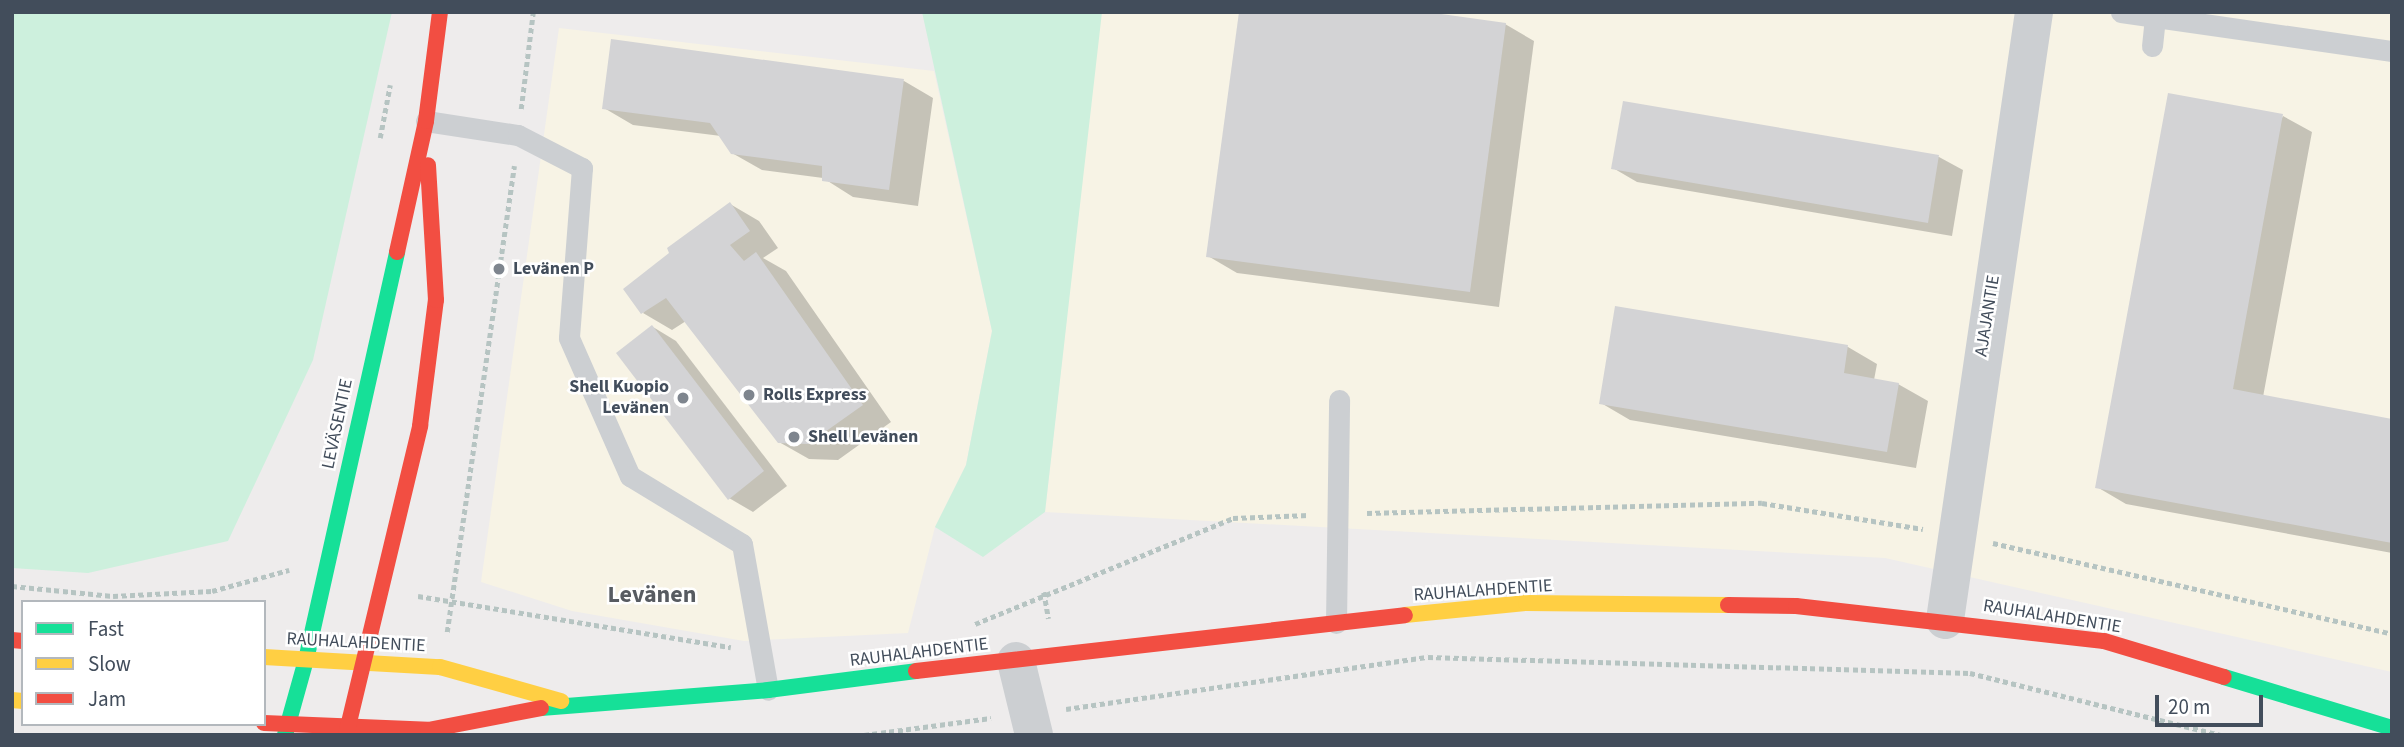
<!DOCTYPE html>
<meta charset="utf-8">
<style>
body{margin:0}
#map{position:relative;width:2404px;height:747px;overflow:hidden;background:#eeecec;font-family:"Source Sans 3",sans-serif}
div>[style]{position:absolute}
[style*='--x']{left:calc(var(--x)*1px);top:calc(var(--y)*1px);width:calc(var(--w)*1px);rotate:calc(var(--a)*1deg)}
.commercial>*{inset:0;background:#f7f3e5}
.green>*{inset:0;background:#cdf0dd}
.shadow>*{inset:0;background:#0003}
.building>*{inset:0;background:#d3d3d5}
.path>*{height:4.5px;margin-top:-2.25px;transform-origin:0;background:repeating-linear-gradient(90deg,#b6c4c2 0 5px,transparent 0 8.5px)}
.lane>*{height:21px;margin:-10.5px;padding:0 10.5px;transform-origin:10.5px;border-radius:10.5px;background:#cccfd2}
.street>*{height:38px;margin:-19px;padding:0 19px;transform-origin:19px;border-radius:19px;background:#cccfd2}
.fast>*{height:16px;margin:-8px;padding:0 8px;transform-origin:8px;border-radius:8px;background:#16e098}
.slow>*{height:16px;margin:-8px;padding:0 8px;transform-origin:8px;border-radius:8px;background:#ffcf43}
.jam>*{height:16px;margin:-8px;padding:0 8px;transform-origin:8px;border-radius:8px;background:#f24e42}
.dots>*{width:19px;height:19px;translate:-50% -50%;box-sizing:border-box;border:4px solid #fff;border-radius:50%}
span{translate:-50% -50%;white-space:nowrap;text-align:center;line-height:1.15;-webkit-text-stroke:5px #fff;paint-order:stroke}
.poi-label{font-size:18px;color:#424d5b;font-weight:700}
.left{translate:0 -50%;text-align:left}
.right{translate:-100% -50%;text-align:right}
.street-label{font-size:18px;color:#424d5b}
.district-label{font-size:24px;color:#575b61;font-weight:700}
.frame{position:absolute;inset:0;border:14px solid #424d5b;pointer-events:none}
.legend{position:absolute;left:21px;top:600px;width:245px;height:126px;box-sizing:border-box;background:#fff;border:2px solid #b3b8bd;margin:0;padding:9px 12px;list-style:none;font-size:21px;color:#424d5b}
.legend li{display:flex;align-items:center;gap:14px;height:35px}
.legend b{width:35px;border:2px solid #b3b8bd}
.scale{position:absolute;left:2155px;top:695px;width:108px;height:32px;box-sizing:border-box;border:4px solid #424d5b;border-top:0;padding-left:9px;font-size:21px;line-height:24px;white-space:nowrap;color:#424d5b;-webkit-text-stroke:5px #fff;paint-order:stroke}
</style>
<div id="map">
<div class="commercial">
<div style="clip-path:polygon(1101px 12px,2392px 12px,2392px 672px,1885px 558px,1045px 512px)"></div>
<div style="clip-path:polygon(559px 28px,934px 71px,992px 331px,966px 465px,935px 527px,908px 633px,744px 641px,572px 611px,481px 582px)"></div>
</div>
<div class="green">
<div style="clip-path:polygon(12px 12px,392px 12px,313px 360px,228px 541px,88px 573px,12px 568px)"></div>
<div style="clip-path:polygon(922px 12px,1102px 12px,1045px 512px,983px 557px,935px 527px,966px 465px,992px 331px)"></div>
</div>
<div class="shadow">
<div style="clip-path:polygon(1505px 24px,1534px 41px,1499px 307px,1237px 273px,1208px 256px)"></div>
<div style="clip-path:polygon(904px 81px,933px 98px,918px 206px,853px 197px,823px 178px,762px 170px,732px 153px,721px 136px,633px 125px,604px 108px)"></div>
<div style="clip-path:polygon(2283px 116px,2312px 132px,2263px 397px,2392px 420px,2392px 553px,2126px 504px,2097px 487px)"></div>
<div style="clip-path:polygon(1939px 157px,1963px 170px,1952px 236px,1637px 182px,1613px 168px)"></div>
<div style="clip-path:polygon(730px 204px,759px 221px,778px 248px,763px 258px,786px 271px,891px 422px,838px 460px,809px 459px,779px 442px,686px 321px,672px 330px,643px 313px)"></div>
<div style="clip-path:polygon(1617px 308px,1848px 347px,1877px 364px,1874px 380px,1898px 384px,1928px 401px,1916px 468px,1630px 420px,1601px 403px)"></div>
<div style="clip-path:polygon(653px 327px,676px 341px,787px 486px,753px 512px,729px 498px)"></div>
</div>
<div class="building">
<div style="clip-path:polygon(1239px 12px,1427px 12px,1506px 23px,1470px 292px,1206px 257px)"></div>
<div style="clip-path:polygon(611px 39px,904px 79px,889px 190px,822px 181px,822px 166px,731px 154px,710px 123px,602px 109px)"></div>
<div style="clip-path:polygon(2168px 93px,2283px 114px,2233px 389px,2392px 419px,2392px 543px,2095px 488px)"></div>
<div style="clip-path:polygon(1623px 101px,1939px 155px,1928px 223px,1611px 169px)"></div>
<div style="clip-path:polygon(730px 202px,750px 231px,730px 245px,744px 261px,756px 252px,863px 405px,808px 444px,778px 443px,666px 298px,641px 314px,623px 289px,669px 253px,667px 248px)"></div>
<div style="clip-path:polygon(1615px 306px,1848px 345px,1844px 373px,1899px 383px,1887px 452px,1599px 404px)"></div>
<div style="clip-path:polygon(652px 325px,764px 471px,728px 500px,616px 353px)"></div>
</div>
<div class="path">
<div style="--x:521;--y:109;--w:98;--a:-82.9"></div>
<div style="--x:380;--y:138;--w:54;--a:-79.3"></div>
<div style="--x:1367;--y:513;--w:395;--a:-1.5"></div>
<div style="--x:1762;--y:503;--w:163;--a:9.2"></div>
<div style="--x:1993;--y:543;--w:409;--a:12.8"></div>
<div style="--x:12;--y:586;--w:101;--a:5.7"></div>
<div style="--x:113;--y:596;--w:99;--a:-2.9"></div>
<div style="--x:212;--y:591;--w:80;--a:-15.3"></div>
<div style="--x:1044;--y:592;--w:27;--a:80"></div>
<div style="--x:418;--y:596;--w:317;--a:9.3"></div>
<div style="--x:975;--y:624;--w:279;--a:-22.3"></div>
<div style="--x:1233;--y:518;--w:76;--a:-2.3"></div>
<div style="--x:447;--y:632;--w:471;--a:-81.8"></div>
<div style="--x:1066;--y:709;--w:366;--a:-8.2"></div>
<div style="--x:1428;--y:657;--w:542;--a:1.69"></div>
<div style="--x:1970;--y:673;--w:258;--a:13.9"></div>
<div style="--x:864;--y:735;--w:128;--a:-7.6"></div>
</div>
<div class="lane">
<div style="--x:2121;--y:12;--w:274;--a:8.2"></div>
<div style="--x:2152;--y:46;--w:29;--a:-84"></div>
<div style="--x:426;--y:121;--w:93;--a:8.7"></div>
<div style="--x:518;--y:135;--w:72;--a:27.3"></div>
<div style="--x:582;--y:168;--w:170;--a:94.4"></div>
<div style="--x:569;--y:338;--w:151;--a:66.2"></div>
<div style="--x:630;--y:476;--w:131;--a:31.3"></div>
<div style="--x:742;--y:544;--w:148;--a:79.9"></div>
<div style="--x:1336;--y:623;--w:223;--a:-89.2"></div>
</div>
<div class="street">
<div style="--x:1945;--y:620;--w:614;--a:-81.67"></div>
<div style="--x:1016;--y:661;--w:76;--a:76.3"></div>
</div>
<div class="fast">
<div style="--x:2224;--y:677;--w:176;--a:16.9"></div>
<div style="--x:541;--y:708;--w:228;--a:-4.5"></div>
<div style="--x:768;--y:690;--w:149;--a:-7.3"></div>
<div style="--x:285;--y:735;--w:78;--a:-74.4"></div>
<div style="--x:306;--y:660;--w:418;--a:-77.4"></div>
</div>
<div class="slow">
<div style="--x:1405;--y:615;--w:122;--a:-5.7"></div>
<div style="--x:1526;--y:603;--w:202;--a:0.6"></div>
<div style="--x:264;--y:657;--w:176;--a:3.3"></div>
<div style="--x:440;--y:667;--w:126;--a:15.7"></div>
<div style="--x:12;--y:700;--w:11;--a:5"></div>
</div>
<div class="jam">
<div style="--x:397;--y:252;--w:134;--a:-77.5"></div>
<div style="--x:426;--y:121;--w:110;--a:-82.7"></div>
<div style="--x:1728;--y:605;--w:68;--a:0.8"></div>
<div style="--x:1796;--y:606;--w:310;--a:6.5"></div>
<div style="--x:2104;--y:641;--w:125;--a:16.7"></div>
<div style="--x:12;--y:640;--w:11;--a:5"></div>
<div style="--x:916;--y:671;--w:492;--a:-6.5"></div>
<div style="--x:264;--y:723;--w:164;--a:2.4"></div>
<div style="--x:428;--y:730;--w:115;--a:-11"></div>
<div style="--x:346;--y:735;--w:318;--a:-76.5"></div>
<div style="--x:420;--y:426;--w:127;--a:-82.8"></div>
<div style="--x:436;--y:300;--w:135;--a:-93.4"></div>
</div>
<div class="dots">
<div style="left:499px;top:269px;background:#7e858e"></div>
<div style="left:749px;top:395px;background:#7e858e"></div>
<div style="left:683px;top:398px;background:#7e858e"></div>
<div style="left:794px;top:437px;background:#7e858e"></div>
</div>
<div class="poi-label">
<span class="left" style="left:513px;top:269px">Levänen P</span>
<span class="right" style="left:669px;top:398px">Shell Kuopio<br>Levänen</span>
<span class="left" style="left:763px;top:395px">Rolls Express</span>
<span class="left" style="left:808px;top:437px">Shell Levänen</span>
</div>
<div class="street-label">
<span style="left:1988px;top:316px;rotate:-81deg">AJAJANTIE</span>
<span style="left:338px;top:424px;rotate:-78deg">LEVÄSENTIE</span>
<span style="left:1483px;top:591px;rotate:-4deg">RAUHALAHDENTIE</span>
<span style="left:2052px;top:617px;rotate:9deg">RAUHALAHDENTIE</span>
<span style="left:356px;top:643px;rotate:3deg">RAUHALAHDENTIE</span>
<span style="left:919px;top:653px;rotate:-7deg">RAUHALAHDENTIE</span>
</div>
<div class="district-label">
<span style="left:652px;top:595px">Levänen</span>
</div>
<div class="frame"></div>
<ul class="legend">
<li><b style="height:9px;background:#16e098"></b>Fast</li>
<li><b style="height:9px;background:#ffcf43"></b>Slow</li>
<li><b style="height:9px;background:#f24e42"></b>Jam</li>
</ul>
<div class="scale">20 m</div>
</div>
